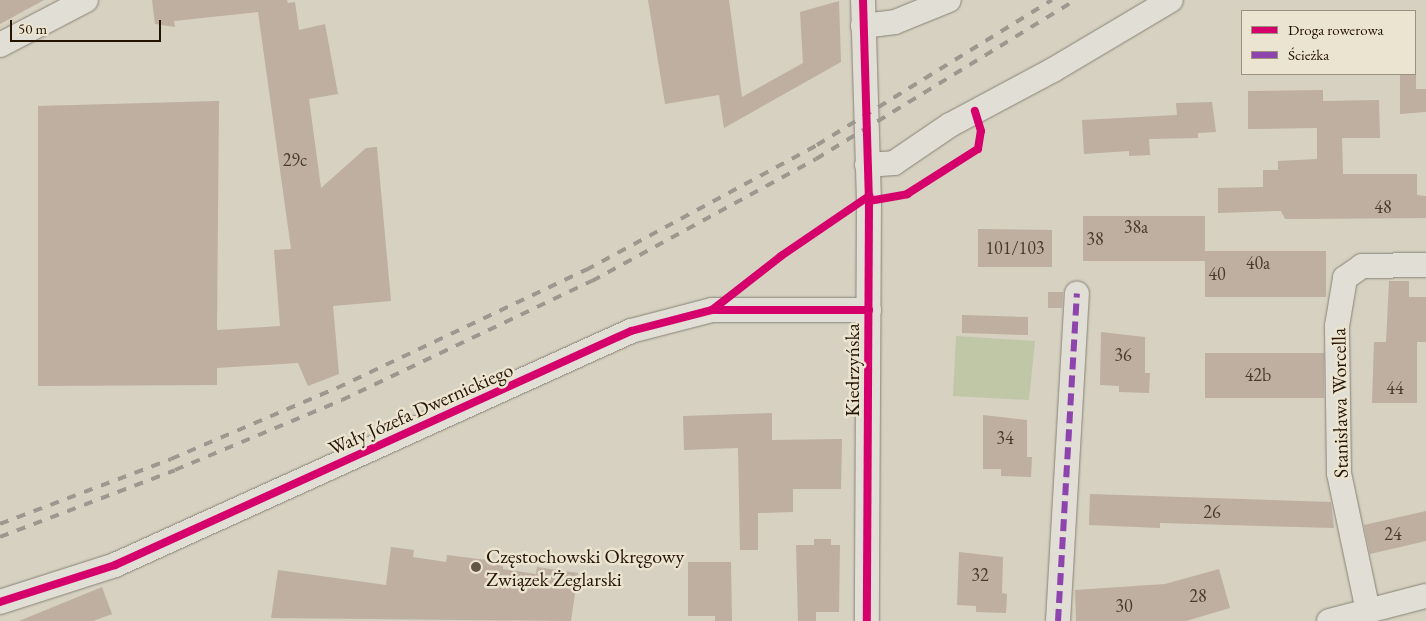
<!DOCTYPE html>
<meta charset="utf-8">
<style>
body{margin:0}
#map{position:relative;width:1426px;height:621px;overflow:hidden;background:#d6d1c0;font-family:"EB Garamond",serif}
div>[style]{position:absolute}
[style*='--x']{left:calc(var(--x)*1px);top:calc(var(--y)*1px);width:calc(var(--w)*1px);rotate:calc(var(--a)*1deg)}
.green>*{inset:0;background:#bfc7a7}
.building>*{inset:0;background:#beafa0}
.roads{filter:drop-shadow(0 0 1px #888277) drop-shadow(0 0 1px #888277)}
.minor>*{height:24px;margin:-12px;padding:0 12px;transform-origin:12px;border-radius:12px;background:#e0ded5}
.rail>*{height:4px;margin-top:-2px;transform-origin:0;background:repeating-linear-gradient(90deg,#9c9890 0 9px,transparent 0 18px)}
.quiet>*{height:6px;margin-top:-3px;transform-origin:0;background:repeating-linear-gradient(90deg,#8e44ad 0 12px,transparent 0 18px)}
.cycleway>*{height:8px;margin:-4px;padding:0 4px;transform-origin:4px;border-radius:4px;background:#d6006c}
.dots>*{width:14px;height:14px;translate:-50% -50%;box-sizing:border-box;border:2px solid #ebe4d0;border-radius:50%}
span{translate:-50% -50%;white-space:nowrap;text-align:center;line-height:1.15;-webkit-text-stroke:5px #ebe4d0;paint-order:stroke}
.number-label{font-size:18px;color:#4b3a2a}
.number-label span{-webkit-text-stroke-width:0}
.street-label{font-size:20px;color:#251302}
.poi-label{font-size:20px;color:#251302}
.left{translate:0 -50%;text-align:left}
.legend{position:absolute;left:1241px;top:10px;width:175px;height:65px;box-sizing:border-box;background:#ebe4d0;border:1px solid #9c907e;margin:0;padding:6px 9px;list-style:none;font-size:15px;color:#251302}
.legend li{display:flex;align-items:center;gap:10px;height:25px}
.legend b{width:25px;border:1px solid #9c907e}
.scale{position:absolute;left:10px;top:20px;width:151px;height:22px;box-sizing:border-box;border:2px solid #251302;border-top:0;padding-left:6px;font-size:15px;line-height:18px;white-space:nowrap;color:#251302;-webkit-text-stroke:4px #ebe4d0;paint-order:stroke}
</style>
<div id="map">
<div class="green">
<div style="clip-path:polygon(956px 336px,1035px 341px,1029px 400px,953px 396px)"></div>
</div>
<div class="building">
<div style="clip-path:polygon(0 0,44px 0,0 24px)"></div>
<div style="clip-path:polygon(152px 0,287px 0,288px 3px,295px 2px,299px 30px,325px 24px,338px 94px,309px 99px,321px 188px,366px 148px,377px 147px,391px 301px,333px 306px,339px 374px,308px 386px,298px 363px,217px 368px,217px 385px,38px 386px,38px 106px,219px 101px,217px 330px,280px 326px,274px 250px,291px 249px,258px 12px,174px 21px,175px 27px,155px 24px)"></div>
<div style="clip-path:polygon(648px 0,729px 0,742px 97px,803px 63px,800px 12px,839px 1px,841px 62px,724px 128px,719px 95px,665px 104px)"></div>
<div style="clip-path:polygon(1400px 74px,1416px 74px,1416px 89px,1426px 89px,1426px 112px,1400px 114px)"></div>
<div style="clip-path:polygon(1323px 90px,1323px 101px,1379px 100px,1380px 138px,1342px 138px,1343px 174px,1417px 174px,1417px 195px,1426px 196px,1426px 218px,1294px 219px,1285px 219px,1281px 211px,1218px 213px,1218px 188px,1263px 187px,1263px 170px,1278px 170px,1278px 161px,1317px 159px,1317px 128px,1248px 129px,1248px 91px)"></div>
<div style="clip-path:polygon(1212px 102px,1216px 132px,1198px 133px,1198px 138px,1149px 139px,1150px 155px,1129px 156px,1129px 151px,1084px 154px,1082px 120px,1177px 115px,1176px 103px)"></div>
<div style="clip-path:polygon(1083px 216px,1205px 216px,1205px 261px,1083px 261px)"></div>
<div style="clip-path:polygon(978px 229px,1052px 230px,1052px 267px,978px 267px)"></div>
<div style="clip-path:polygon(1205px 251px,1326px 251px,1326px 297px,1205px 297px)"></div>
<div style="clip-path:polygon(1389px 281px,1409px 281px,1409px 297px,1426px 297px,1426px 342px,1417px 342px,1417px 403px,1372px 403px,1374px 342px,1386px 342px)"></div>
<div style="clip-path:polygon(1048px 292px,1063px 292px,1062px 308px,1048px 308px)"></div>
<div style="clip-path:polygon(962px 315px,1028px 317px,1028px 335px,962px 333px)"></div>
<div style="clip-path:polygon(1101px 332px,1145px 337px,1145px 373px,1150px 373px,1149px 393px,1119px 392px,1119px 386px,1100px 385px)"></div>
<div style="clip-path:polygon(1205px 353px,1324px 353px,1324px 398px,1205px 398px)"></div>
<div style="clip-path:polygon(772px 413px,772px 440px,842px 439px,841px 489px,793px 489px,793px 512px,758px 513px,758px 550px,740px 550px,738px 448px,684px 450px,683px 416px)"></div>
<div style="clip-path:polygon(983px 415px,1027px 420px,1027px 457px,1032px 457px,1031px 477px,1001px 476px,1001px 469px,983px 469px)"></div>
<div style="clip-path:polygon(1090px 494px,1331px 502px,1334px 528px,1160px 523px,1160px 528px,1089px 525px)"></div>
<div style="clip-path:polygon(1426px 511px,1426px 541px,1370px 554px,1364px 525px)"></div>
<div style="clip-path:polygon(814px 539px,831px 539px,831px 545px,840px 545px,839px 612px,816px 612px,816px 621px,798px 621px,796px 545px,814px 545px)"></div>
<div style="clip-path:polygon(391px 547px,414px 550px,413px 557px,446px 562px,447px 555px,503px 562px,503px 569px,536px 574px,537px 567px,578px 573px,571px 621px,271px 618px,278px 570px,386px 585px)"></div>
<div style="clip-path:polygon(959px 552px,1003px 557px,1002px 593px,1007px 594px,1006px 613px,976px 612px,976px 606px,957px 605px)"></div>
<div style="clip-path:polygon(688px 562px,731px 562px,732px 621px,715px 621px,715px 616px,688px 616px)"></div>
<div style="clip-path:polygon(1219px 569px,1230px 608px,1186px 621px,1076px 621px,1075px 590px,1165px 584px)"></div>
<div style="clip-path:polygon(102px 587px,112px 614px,93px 621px,19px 621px)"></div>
</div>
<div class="roads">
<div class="minor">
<div style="--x:863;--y:0;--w:201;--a:88.3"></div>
<div style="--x:869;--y:201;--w:420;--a:90.3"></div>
<div style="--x:863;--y:26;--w:32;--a:-7"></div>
<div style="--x:895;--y:22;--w:58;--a:-22.2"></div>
<div style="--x:0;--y:45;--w:97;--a:-27.6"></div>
<div style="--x:867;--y:165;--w:27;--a:-4"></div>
<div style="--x:894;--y:163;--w:68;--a:-34.2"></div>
<div style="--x:950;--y:125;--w:117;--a:-28.1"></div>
<div style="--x:1053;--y:70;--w:137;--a:-30.7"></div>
<div style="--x:0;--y:602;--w:121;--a:-17.8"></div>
<div style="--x:115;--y:565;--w:567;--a:-24.39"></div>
<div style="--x:631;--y:331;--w:84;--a:-14.5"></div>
<div style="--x:712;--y:310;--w:157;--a:0"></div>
<div style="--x:1368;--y:611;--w:141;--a:-101.9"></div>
<div style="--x:1339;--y:473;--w:147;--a:-90.8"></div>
<div style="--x:1337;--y:326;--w:49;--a:-80.5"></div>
<div style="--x:1345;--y:278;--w:21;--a:-35"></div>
<div style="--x:1362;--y:266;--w:64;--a:-0.9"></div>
<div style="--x:1058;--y:621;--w:328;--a:-86.7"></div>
<div style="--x:1329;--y:621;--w:100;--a:-14.5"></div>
</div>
</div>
<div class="rail">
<div style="--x:0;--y:524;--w:183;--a:-20.8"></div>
<div style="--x:171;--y:459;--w:181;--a:-23.2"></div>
<div style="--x:337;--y:388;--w:276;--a:-25.4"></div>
<div style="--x:586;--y:270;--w:263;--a:-28.4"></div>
<div style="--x:817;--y:145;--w:276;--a:-31.7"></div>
<div style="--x:0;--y:537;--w:187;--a:-20.9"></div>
<div style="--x:175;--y:470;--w:181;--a:-22.7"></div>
<div style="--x:342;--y:400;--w:277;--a:-25.5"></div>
<div style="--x:592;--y:281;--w:255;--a:-28.6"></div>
<div style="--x:816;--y:159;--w:304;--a:-31.5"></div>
</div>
<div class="quiet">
<div style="--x:1058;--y:621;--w:328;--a:-86.7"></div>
</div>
<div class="cycleway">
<div style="--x:863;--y:0;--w:201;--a:88.3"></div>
<div style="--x:869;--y:201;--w:420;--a:90.3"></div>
<div style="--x:869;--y:201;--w:39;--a:-10"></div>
<div style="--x:907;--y:194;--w:84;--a:-32.4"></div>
<div style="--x:978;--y:149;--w:18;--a:-81"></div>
<div style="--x:981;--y:131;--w:21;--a:-107"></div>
<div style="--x:712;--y:310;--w:88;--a:-38"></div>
<div style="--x:781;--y:256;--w:107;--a:-34.3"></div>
<div style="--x:0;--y:602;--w:121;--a:-17.8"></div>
<div style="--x:115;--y:565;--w:567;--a:-24.39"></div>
<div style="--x:631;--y:331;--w:84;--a:-14.5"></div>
<div style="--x:712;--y:310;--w:157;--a:0"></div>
</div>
<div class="dots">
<div style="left:476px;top:567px;background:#635644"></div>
</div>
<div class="number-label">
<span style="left:295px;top:160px">29c</span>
<span style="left:1383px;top:207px">48</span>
<span style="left:1136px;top:227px">38a</span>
<span style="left:1095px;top:239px">38</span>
<span style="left:1015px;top:248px">101/103</span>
<span style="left:1258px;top:263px">40a</span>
<span style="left:1217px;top:274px">40</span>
<span style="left:1123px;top:355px">36</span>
<span style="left:1258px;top:375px">42b</span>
<span style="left:1395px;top:388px">44</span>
<span style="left:1005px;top:438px">34</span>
<span style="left:1212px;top:512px">26</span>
<span style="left:1393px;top:534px">24</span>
<span style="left:980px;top:575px">32</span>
<span style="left:1198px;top:596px">28</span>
<span style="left:1124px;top:606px">30</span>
</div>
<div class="street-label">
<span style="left:852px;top:370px;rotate:-90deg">Kiedrzyńska</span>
<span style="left:1340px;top:403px;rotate:-91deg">Stanisława Worcella</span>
<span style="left:421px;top:409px;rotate:-24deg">Wały Józefa Dwernickiego</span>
</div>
<div class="poi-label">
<span class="left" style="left:486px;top:568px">Częstochowski Okręgowy<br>Związek Żeglarski</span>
</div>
<ul class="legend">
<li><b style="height:6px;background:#d6006c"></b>Droga rowerowa</li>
<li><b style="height:6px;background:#8e44ad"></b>Ścieżka</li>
</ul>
<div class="scale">50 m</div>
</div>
